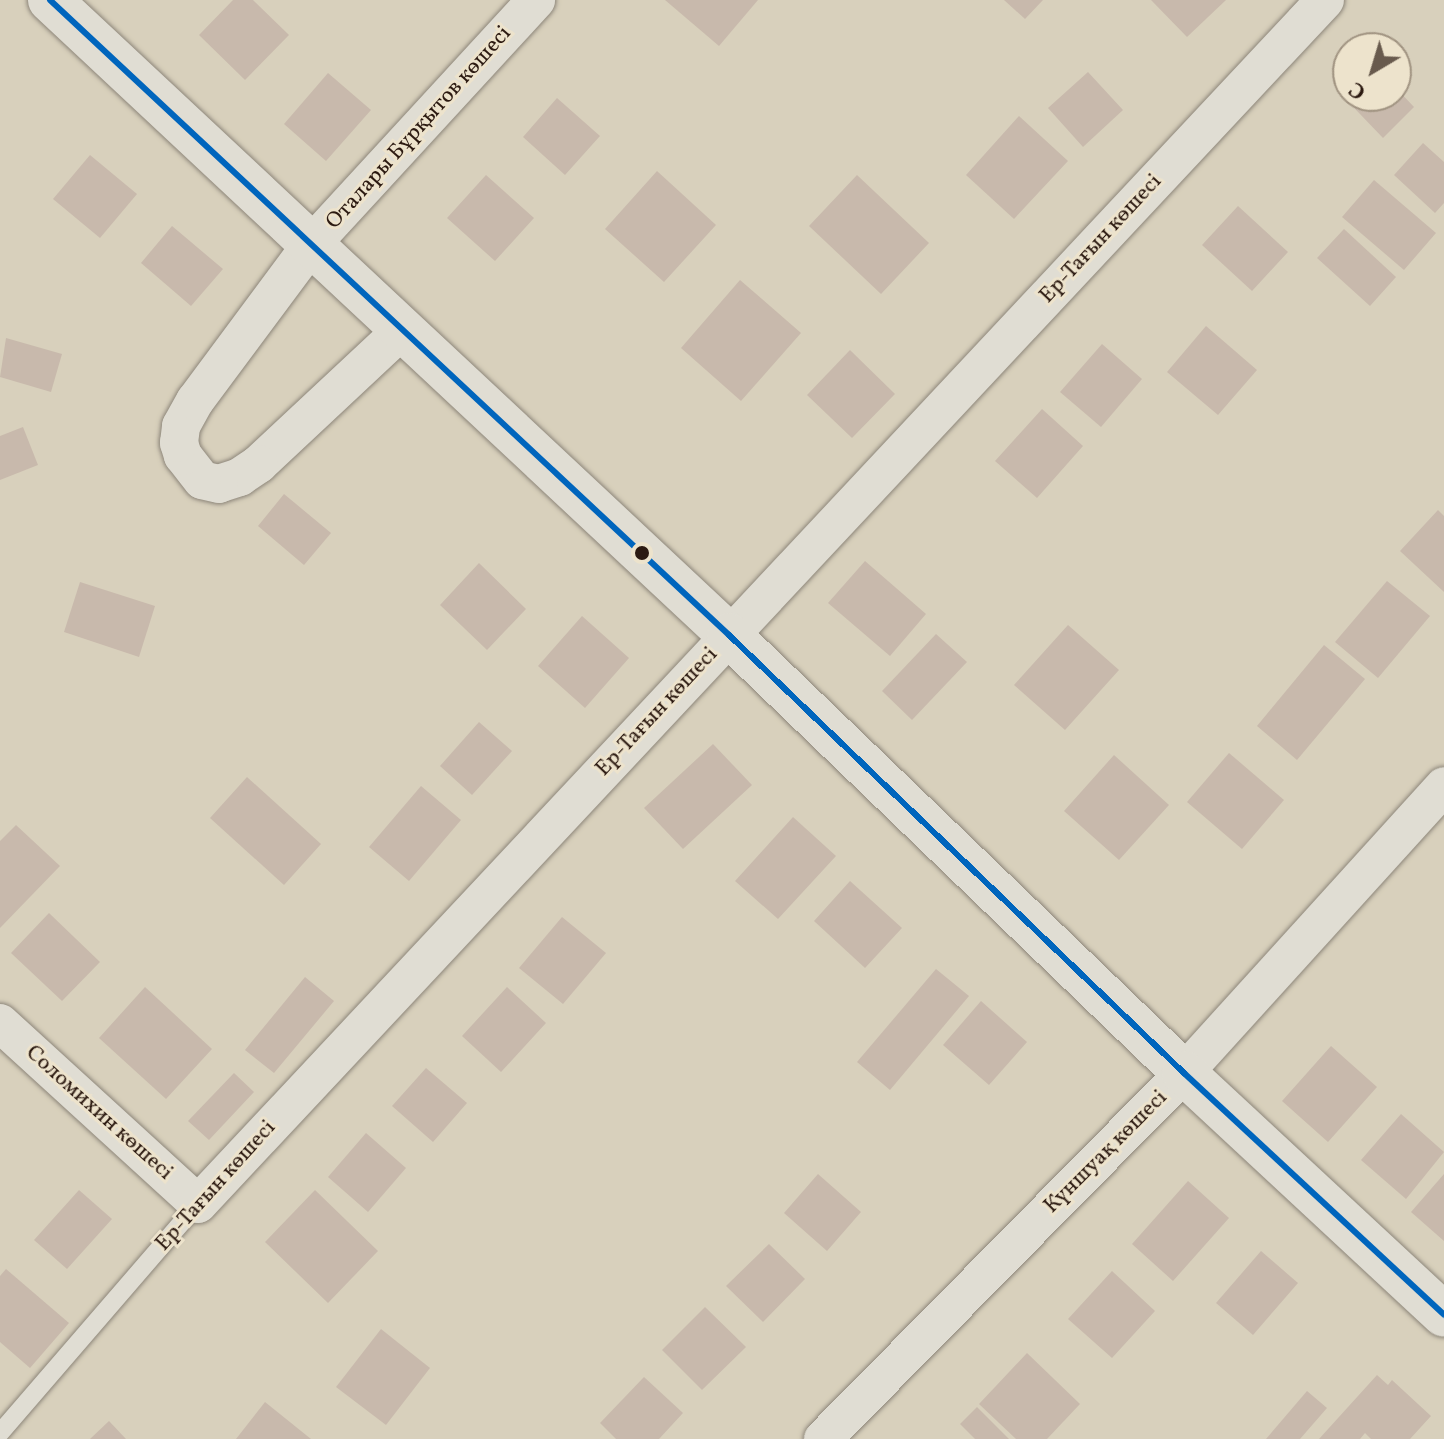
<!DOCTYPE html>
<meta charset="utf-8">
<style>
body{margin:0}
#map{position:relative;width:1444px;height:1439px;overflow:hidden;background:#d8d0bc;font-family:Vollkorn,serif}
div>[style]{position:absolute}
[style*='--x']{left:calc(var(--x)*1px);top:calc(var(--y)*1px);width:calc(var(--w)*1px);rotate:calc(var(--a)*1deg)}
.building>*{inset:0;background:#c8b9ac}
.roads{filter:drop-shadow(0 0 2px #8d867a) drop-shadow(0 0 2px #8d867a)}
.lane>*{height:18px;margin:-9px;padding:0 9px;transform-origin:9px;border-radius:9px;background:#e0ddd3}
.street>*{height:38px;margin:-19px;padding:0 19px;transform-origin:19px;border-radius:19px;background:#e0ddd3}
.secondary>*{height:44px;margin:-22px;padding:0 22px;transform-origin:22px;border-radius:22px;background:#e0ddd3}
.bus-1>*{height:6px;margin:-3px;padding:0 3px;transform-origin:3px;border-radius:3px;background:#0065bd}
.dots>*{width:22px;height:22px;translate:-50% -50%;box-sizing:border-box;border:4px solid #ede3cc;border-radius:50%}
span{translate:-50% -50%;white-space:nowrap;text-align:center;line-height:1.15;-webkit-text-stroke:6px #ede3cc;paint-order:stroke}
.street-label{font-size:22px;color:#2c1a11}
.north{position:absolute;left:1332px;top:32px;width:80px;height:80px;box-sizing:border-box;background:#ede3cc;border:2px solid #a09381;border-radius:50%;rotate:218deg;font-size:22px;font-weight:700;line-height:32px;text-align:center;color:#2c1a11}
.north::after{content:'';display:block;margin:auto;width:28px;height:36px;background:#685a4d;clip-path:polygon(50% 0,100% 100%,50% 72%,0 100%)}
</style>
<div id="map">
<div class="building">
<div style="clip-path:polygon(233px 0,253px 0,289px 35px,245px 80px,199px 35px)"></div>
<div style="clip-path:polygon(665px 0,758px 0,719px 46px)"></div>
<div style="clip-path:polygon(1004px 0,1043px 0,1025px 19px)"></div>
<div style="clip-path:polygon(1151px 0,1226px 0,1187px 37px)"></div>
<div style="clip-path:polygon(1088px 72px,1123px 110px,1083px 147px,1048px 108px)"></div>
<div style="clip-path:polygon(328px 73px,371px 110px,326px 161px,284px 124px)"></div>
<div style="clip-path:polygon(1348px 77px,1348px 96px,1396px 96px,1396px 88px,1414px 107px,1383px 138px,1336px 89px)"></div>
<div style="clip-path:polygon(557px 98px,600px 136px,565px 175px,523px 137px)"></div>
<div style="clip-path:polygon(1019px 116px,1068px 161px,1014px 219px,966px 175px)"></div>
<div style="clip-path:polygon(1423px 143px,1444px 162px,1444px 203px,1435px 213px,1394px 175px)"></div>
<div style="clip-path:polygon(90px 155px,137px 194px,100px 238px,53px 199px)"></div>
<div style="clip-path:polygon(657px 171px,716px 225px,664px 282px,605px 229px)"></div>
<div style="clip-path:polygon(486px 175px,534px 218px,495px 261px,447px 218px)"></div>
<div style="clip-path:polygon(857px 175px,929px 243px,881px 294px,809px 226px)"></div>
<div style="clip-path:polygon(1374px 180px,1436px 233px,1404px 270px,1342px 217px)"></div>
<div style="clip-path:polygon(1238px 206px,1288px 252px,1252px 291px,1202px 245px)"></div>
<div style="clip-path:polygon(172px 226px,223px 269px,191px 306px,141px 263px)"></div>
<div style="clip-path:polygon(1344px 229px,1396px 277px,1370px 306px,1317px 258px)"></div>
<div style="clip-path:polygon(740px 280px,801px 333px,741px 401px,681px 348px)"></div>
<div style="clip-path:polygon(1206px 326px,1257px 370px,1218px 415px,1167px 372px)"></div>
<div style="clip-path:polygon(6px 338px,62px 354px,51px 392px,0 377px)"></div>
<div style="clip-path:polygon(1102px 344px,1142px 379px,1101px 427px,1060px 392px)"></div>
<div style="clip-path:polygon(850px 350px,895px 394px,852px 438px,807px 395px)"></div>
<div style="clip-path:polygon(1042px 409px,1083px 446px,1037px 498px,995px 461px)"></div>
<div style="clip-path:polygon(23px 427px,38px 465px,0 480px,0 436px)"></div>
<div style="clip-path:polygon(284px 494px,331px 533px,304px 565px,258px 526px)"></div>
<div style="clip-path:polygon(1438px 510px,1444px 516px,1444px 592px,1400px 551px)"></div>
<div style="clip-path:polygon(865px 561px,926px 614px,890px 656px,828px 603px)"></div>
<div style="clip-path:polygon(479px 563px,526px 609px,487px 650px,440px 605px)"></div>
<div style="clip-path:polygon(1387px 581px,1430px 616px,1378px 678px,1335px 642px)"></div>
<div style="clip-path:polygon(80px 582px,155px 606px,139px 657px,64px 632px)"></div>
<div style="clip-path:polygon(582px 616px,629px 658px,585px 708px,538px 666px)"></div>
<div style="clip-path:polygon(1068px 625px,1119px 670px,1065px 730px,1014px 685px)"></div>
<div style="clip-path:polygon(936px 634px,967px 662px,912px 720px,882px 691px)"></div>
<div style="clip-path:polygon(1324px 645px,1365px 679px,1297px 760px,1257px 726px)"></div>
<div style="clip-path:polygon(479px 722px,512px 751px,472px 795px,440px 766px)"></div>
<div style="clip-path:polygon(713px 744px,752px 785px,683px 849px,644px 808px)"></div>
<div style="clip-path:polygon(1229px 753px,1284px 800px,1242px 849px,1187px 802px)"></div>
<div style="clip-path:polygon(1114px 755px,1169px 805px,1119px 860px,1064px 811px)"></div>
<div style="clip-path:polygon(247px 777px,321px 844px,284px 885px,210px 818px)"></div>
<div style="clip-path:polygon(421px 786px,461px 820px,409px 881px,369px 847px)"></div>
<div style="clip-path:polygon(793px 817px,836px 856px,778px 919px,735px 881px)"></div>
<div style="clip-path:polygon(16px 825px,60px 866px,0 928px,0 841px)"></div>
<div style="clip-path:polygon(850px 881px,902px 928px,865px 968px,814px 921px)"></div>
<div style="clip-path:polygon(49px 913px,100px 962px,62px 1001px,11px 953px)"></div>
<div style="clip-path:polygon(562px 917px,606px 953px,563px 1004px,519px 968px)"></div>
<div style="clip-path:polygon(936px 969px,969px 996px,890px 1090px,857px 1062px)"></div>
<div style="clip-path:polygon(305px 977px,334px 1001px,274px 1073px,245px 1050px)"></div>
<div style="clip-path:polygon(145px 987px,212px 1049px,166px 1099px,99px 1038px)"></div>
<div style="clip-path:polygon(507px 987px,546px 1023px,501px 1072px,462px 1036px)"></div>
<div style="clip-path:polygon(981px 1001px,1027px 1042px,989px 1085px,943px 1045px)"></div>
<div style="clip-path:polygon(1331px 1046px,1377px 1087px,1328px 1142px,1282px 1101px)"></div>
<div style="clip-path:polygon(426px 1068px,467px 1103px,433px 1142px,392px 1106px)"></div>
<div style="clip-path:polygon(234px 1073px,254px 1092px,209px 1140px,188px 1121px)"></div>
<div style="clip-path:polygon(1401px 1114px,1444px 1152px,1406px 1199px,1361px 1160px)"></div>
<div style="clip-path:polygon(366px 1133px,406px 1168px,368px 1212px,328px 1177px)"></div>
<div style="clip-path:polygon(818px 1174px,861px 1212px,827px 1251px,784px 1213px)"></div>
<div style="clip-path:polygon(1444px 1174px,1444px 1241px,1411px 1212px)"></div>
<div style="clip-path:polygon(1188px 1181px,1229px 1218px,1173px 1281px,1132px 1244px)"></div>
<div style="clip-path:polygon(79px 1190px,112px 1219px,67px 1269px,34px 1240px)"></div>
<div style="clip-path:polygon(315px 1190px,378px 1251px,328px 1303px,265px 1242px)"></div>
<div style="clip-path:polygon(769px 1244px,805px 1279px,763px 1322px,726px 1286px)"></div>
<div style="clip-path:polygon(1261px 1251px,1298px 1283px,1253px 1335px,1216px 1303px)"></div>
<div style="clip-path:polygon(6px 1269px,69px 1323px,30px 1368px,0 1342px,0 1276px)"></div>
<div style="clip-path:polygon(1112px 1271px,1155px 1311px,1112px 1358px,1068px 1319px)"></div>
<div style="clip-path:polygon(705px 1307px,746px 1347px,702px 1390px,662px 1350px)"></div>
<div style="clip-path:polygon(381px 1329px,430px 1368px,386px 1425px,336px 1387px)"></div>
<div style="clip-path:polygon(1027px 1353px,1080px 1404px,1047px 1439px,1016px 1439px,979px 1404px)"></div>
<div style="clip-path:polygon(1377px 1375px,1388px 1385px,1392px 1380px,1431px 1416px,1410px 1439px,1371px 1439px,1365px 1433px,1360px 1439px,1319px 1439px)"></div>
<div style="clip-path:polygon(644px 1377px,683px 1413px,659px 1439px,616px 1439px,600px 1423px)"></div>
<div style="clip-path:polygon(1307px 1391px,1327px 1408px,1300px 1439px,1266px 1439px)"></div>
<div style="clip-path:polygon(265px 1402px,311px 1439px,236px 1439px)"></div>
<div style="clip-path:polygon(977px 1407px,1009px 1439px,975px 1439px,960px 1424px)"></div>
<div style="clip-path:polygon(109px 1421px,126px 1439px,90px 1439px)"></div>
</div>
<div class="roads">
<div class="lane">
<div style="--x:0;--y:1433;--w:303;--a:-49.2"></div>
</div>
<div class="street">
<div style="--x:401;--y:331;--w:195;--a:136.9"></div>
<div style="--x:259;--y:464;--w:23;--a:146"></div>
<div style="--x:240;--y:477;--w:22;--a:162"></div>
<div style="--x:219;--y:484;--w:17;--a:-167"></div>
<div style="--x:202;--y:480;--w:31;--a:-128"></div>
<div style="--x:183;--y:456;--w:14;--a:-107"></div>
<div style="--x:179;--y:443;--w:17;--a:-83"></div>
<div style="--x:181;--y:426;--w:29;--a:-61"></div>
<div style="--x:195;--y:401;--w:193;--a:-53.4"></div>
<div style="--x:310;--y:246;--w:334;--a:-47.4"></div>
<div style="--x:0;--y:1023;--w:268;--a:42.4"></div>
<div style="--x:198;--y:1204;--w:1649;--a:-46.89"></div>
<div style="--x:823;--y:1439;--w:514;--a:-45.39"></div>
<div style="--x:1184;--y:1073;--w:387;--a:-47.8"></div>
</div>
<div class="secondary">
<div style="--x:50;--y:0;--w:930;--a:43.08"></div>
<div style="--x:729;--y:635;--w:632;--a:43.91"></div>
<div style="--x:1184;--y:1073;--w:355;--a:42.9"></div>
</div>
</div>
<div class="bus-1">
<div style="--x:50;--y:0;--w:930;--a:43.08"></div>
<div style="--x:729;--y:635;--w:632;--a:43.91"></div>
<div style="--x:1184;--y:1073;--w:355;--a:42.9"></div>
</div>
<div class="dots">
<div style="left:642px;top:553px;background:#2c1a11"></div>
</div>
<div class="street-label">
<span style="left:419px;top:128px;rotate:-48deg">Оталары Бұрқытов көшесі</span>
<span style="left:1101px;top:239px;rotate:-47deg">Ер-Тағын көшесі</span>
<span style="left:657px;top:712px;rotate:-47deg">Ер-Тағын көшесі</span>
<span style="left:99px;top:1113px;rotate:42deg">Соломихин көшесі</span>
<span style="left:1106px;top:1152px;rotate:-45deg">Күншуақ көшесі</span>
<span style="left:216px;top:1186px;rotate:-48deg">Ер-Тағын көшесі</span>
</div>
<div class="north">С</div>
</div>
